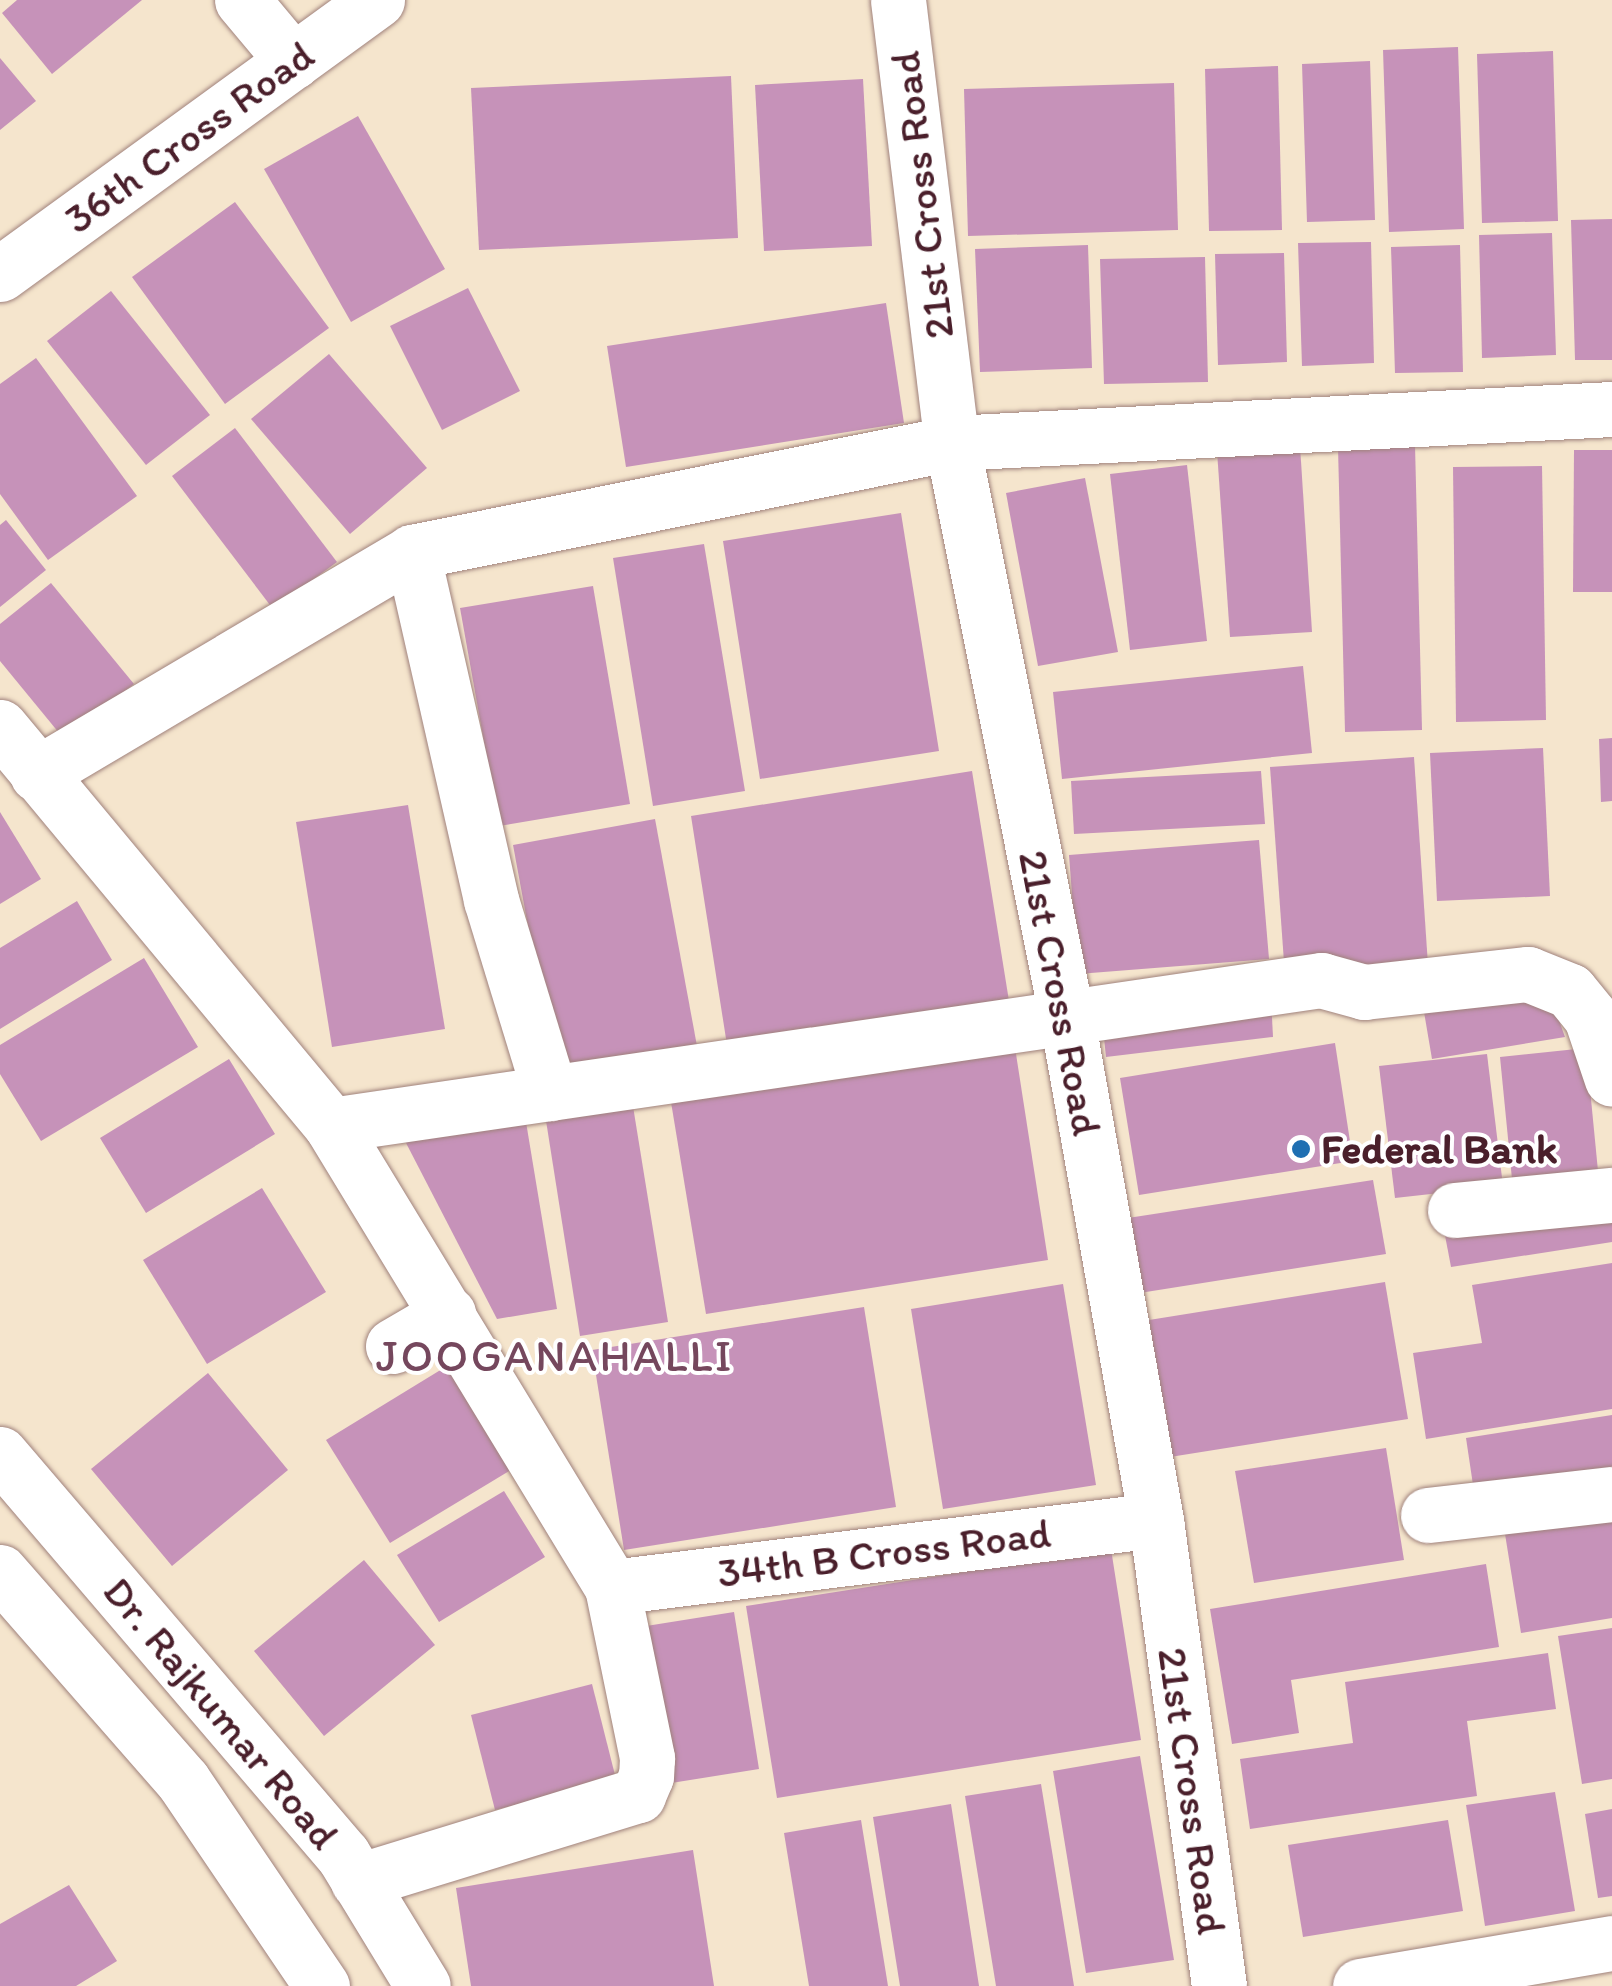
<!DOCTYPE html>
<style>
body{margin:0}
#map{position:relative;width:1612px;height:1986px;overflow:hidden;background:#f5e5cd;font-family:Itim,sans-serif}
div>[style]{position:absolute}
[style*='--x']{left:calc(var(--x)*1px);top:calc(var(--y)*1px);width:calc(var(--w)*1px);rotate:calc(var(--a)*1deg)}
.building>*{inset:0;background:#c692b9}
.roads{filter:drop-shadow(0 0 2px #a0827c) drop-shadow(0 0 2px #a0827c)}
.minor>*{height:55px;margin:-27.5px;padding:0 27.5px;transform-origin:27.5px;border-radius:27.5px;background:#fff}
.major>*{height:55px;margin:-27.5px;padding:0 27.5px;transform-origin:27.5px;border-radius:27.5px;background:#fff}
.dots>*{width:28px;height:28px;translate:-50% -50%;box-sizing:border-box;border:5px solid #fff;border-radius:50%}
span{translate:-50% -50%;white-space:nowrap;text-align:center;line-height:1.15;-webkit-text-stroke:8px #fff;paint-order:stroke}
.street-label{font-size:42px;color:#4a1f2b}
.poi-label{font-size:42px;color:#4a1f2b;font-weight:700}
.left{translate:0 -50%;text-align:left}
.neighbourhood-label{font-size:45px;color:#75475d;letter-spacing:2.5px}
</style>
<div id="map">
<div class="building">
<div style="clip-path:polygon(17px 0,142px 0,52px 74px,2px 13px)"></div>
<div style="clip-path:polygon(1458px 47px,1464px 229px,1389px 232px,1383px 50px)"></div>
<div style="clip-path:polygon(1553px 51px,1558px 221px,1482px 223px,1477px 54px)"></div>
<div style="clip-path:polygon(0 58px,36px 101px,0 130px)"></div>
<div style="clip-path:polygon(1370px 61px,1375px 220px,1307px 222px,1302px 64px)"></div>
<div style="clip-path:polygon(1278px 66px,1282px 230px,1209px 231px,1205px 69px)"></div>
<div style="clip-path:polygon(731px 76px,738px 238px,479px 250px,471px 88px)"></div>
<div style="clip-path:polygon(863px 79px,872px 246px,764px 251px,755px 85px)"></div>
<div style="clip-path:polygon(1174px 83px,1178px 230px,968px 236px,964px 89px)"></div>
<div style="clip-path:polygon(358px 116px,445px 269px,351px 322px,264px 169px)"></div>
<div style="clip-path:polygon(235px 202px,329px 328px,225px 404px,132px 277px)"></div>
<div style="clip-path:polygon(1612px 219px,1612px 360px,1575px 360px,1571px 220px)"></div>
<div style="clip-path:polygon(1552px 233px,1556px 355px,1482px 358px,1479px 235px)"></div>
<div style="clip-path:polygon(1371px 242px,1374px 363px,1302px 366px,1298px 243px)"></div>
<div style="clip-path:polygon(1088px 245px,1092px 368px,980px 372px,975px 249px)"></div>
<div style="clip-path:polygon(1460px 245px,1463px 372px,1395px 373px,1391px 247px)"></div>
<div style="clip-path:polygon(1284px 253px,1287px 362px,1218px 365px,1215px 254px)"></div>
<div style="clip-path:polygon(1205px 257px,1208px 382px,1104px 384px,1100px 259px)"></div>
<div style="clip-path:polygon(468px 288px,520px 391px,442px 430px,390px 326px)"></div>
<div style="clip-path:polygon(111px 291px,210px 415px,146px 465px,47px 341px)"></div>
<div style="clip-path:polygon(886px 303px,904px 423px,626px 467px,607px 346px)"></div>
<div style="clip-path:polygon(329px 354px,427px 468px,350px 534px,251px 419px)"></div>
<div style="clip-path:polygon(36px 358px,137px 496px,48px 560px,0 494px,0 384px)"></div>
<div style="clip-path:polygon(235px 428px,337px 562px,273px 609px,172px 476px)"></div>
<div style="clip-path:polygon(1415px 445px,1422px 730px,1345px 732px,1338px 447px)"></div>
<div style="clip-path:polygon(1300px 446px,1312px 632px,1230px 637px,1217px 451px)"></div>
<div style="clip-path:polygon(1574px 450px,1612px 450px,1612px 592px,1573px 592px)"></div>
<div style="clip-path:polygon(1187px 465px,1207px 641px,1130px 650px,1110px 474px)"></div>
<div style="clip-path:polygon(1542px 466px,1546px 720px,1456px 722px,1453px 467px)"></div>
<div style="clip-path:polygon(1085px 478px,1118px 652px,1038px 666px,1006px 493px)"></div>
<div style="clip-path:polygon(901px 513px,939px 751px,760px 779px,723px 541px)"></div>
<div style="clip-path:polygon(6px 520px,46px 570px,0 607px,0 525px)"></div>
<div style="clip-path:polygon(704px 544px,745px 791px,653px 806px,613px 558px)"></div>
<div style="clip-path:polygon(51px 583px,134px 684px,64px 739px,0 661px,0 624px)"></div>
<div style="clip-path:polygon(593px 586px,630px 804px,499px 826px,460px 608px)"></div>
<div style="clip-path:polygon(1303px 666px,1312px 753px,1062px 779px,1053px 692px)"></div>
<div style="clip-path:polygon(1612px 738px,1612px 801px,1601px 802px,1599px 739px)"></div>
<div style="clip-path:polygon(1543px 748px,1550px 896px,1437px 901px,1430px 753px)"></div>
<div style="clip-path:polygon(1414px 757px,1428px 965px,1285px 976px,1270px 767px)"></div>
<div style="clip-path:polygon(972px 771px,1009px 1001px,727px 1045px,691px 816px)"></div>
<div style="clip-path:polygon(1261px 771px,1265px 824px,1074px 834px,1071px 781px)"></div>
<div style="clip-path:polygon(408px 805px,445px 1029px,332px 1047px,296px 822px)"></div>
<div style="clip-path:polygon(0 812px,41px 879px,0 904px)"></div>
<div style="clip-path:polygon(655px 819px,697px 1046px,555px 1072px,513px 845px)"></div>
<div style="clip-path:polygon(1259px 840px,1269px 959px,1078px 974px,1069px 855px)"></div>
<div style="clip-path:polygon(77px 901px,112px 960px,0 1029px,0 948px)"></div>
<div style="clip-path:polygon(144px 958px,198px 1047px,41px 1141px,0 1074px,0 1045px)"></div>
<div style="clip-path:polygon(1271px 998px,1273px 1037px,1106px 1057px,1103px 1028px)"></div>
<div style="clip-path:polygon(1552px 1001px,1565px 1037px,1432px 1059px,1423px 1006px)"></div>
<div style="clip-path:polygon(1014px 1041px,1048px 1260px,706px 1314px,670px 1096px)"></div>
<div style="clip-path:polygon(1335px 1043px,1353px 1161px,1139px 1195px,1120px 1078px)"></div>
<div style="clip-path:polygon(1586px 1048px,1598px 1171px,1512px 1179px,1500px 1057px)"></div>
<div style="clip-path:polygon(1487px 1054px,1503px 1186px,1395px 1198px,1379px 1066px)"></div>
<div style="clip-path:polygon(229px 1059px,275px 1134px,146px 1213px,100px 1138px)"></div>
<div style="clip-path:polygon(631px 1094px,668px 1322px,580px 1336px,544px 1108px)"></div>
<div style="clip-path:polygon(526px 1122px,557px 1309px,497px 1319px,405px 1141px)"></div>
<div style="clip-path:polygon(1373px 1180px,1386px 1254px,1127px 1295px,1115px 1220px)"></div>
<div style="clip-path:polygon(262px 1188px,326px 1292px,207px 1364px,143px 1260px)"></div>
<div style="clip-path:polygon(1612px 1204px,1612px 1242px,1451px 1267px,1444px 1230px)"></div>
<div style="clip-path:polygon(1612px 1263px,1612px 1409px,1426px 1439px,1413px 1353px,1482px 1343px,1472px 1285px)"></div>
<div style="clip-path:polygon(1385px 1282px,1408px 1419px,1170px 1457px,1149px 1320px)"></div>
<div style="clip-path:polygon(1063px 1284px,1096px 1485px,943px 1509px,911px 1309px)"></div>
<div style="clip-path:polygon(864px 1307px,896px 1507px,624px 1550px,592px 1350px)"></div>
<div style="clip-path:polygon(447px 1366px,511px 1470px,390px 1543px,326px 1440px)"></div>
<div style="clip-path:polygon(208px 1373px,288px 1470px,172px 1566px,91px 1469px)"></div>
<div style="clip-path:polygon(1612px 1415px,1612px 1483px,1476px 1505px,1466px 1438px)"></div>
<div style="clip-path:polygon(1386px 1448px,1404px 1560px,1254px 1583px,1235px 1471px)"></div>
<div style="clip-path:polygon(504px 1491px,545px 1557px,439px 1622px,397px 1555px)"></div>
<div style="clip-path:polygon(1612px 1518px,1612px 1618px,1521px 1633px,1505px 1534px)"></div>
<div style="clip-path:polygon(1111px 1549px,1141px 1740px,777px 1798px,746px 1606px)"></div>
<div style="clip-path:polygon(364px 1560px,435px 1645px,324px 1736px,254px 1651px)"></div>
<div style="clip-path:polygon(1486px 1564px,1499px 1647px,1291px 1680px,1299px 1733px,1232px 1744px,1210px 1609px)"></div>
<div style="clip-path:polygon(734px 1612px,759px 1769px,665px 1784px,640px 1627px)"></div>
<div style="clip-path:polygon(1612px 1628px,1612px 1779px,1582px 1784px,1558px 1636px)"></div>
<div style="clip-path:polygon(1548px 1653px,1556px 1709px,1467px 1721px,1477px 1796px,1250px 1829px,1240px 1759px,1353px 1743px,1345px 1682px)"></div>
<div style="clip-path:polygon(592px 1684px,616px 1779px,495px 1810px,471px 1715px)"></div>
<div style="clip-path:polygon(1140px 1756px,1174px 1960px,1086px 1973px,1053px 1771px)"></div>
<div style="clip-path:polygon(1041px 1784px,1074px 1986px,996px 1986px,965px 1796px)"></div>
<div style="clip-path:polygon(1555px 1792px,1575px 1911px,1485px 1926px,1466px 1805px)"></div>
<div style="clip-path:polygon(951px 1804px,979px 1986px,900px 1986px,873px 1817px)"></div>
<div style="clip-path:polygon(1612px 1809px,1612px 1896px,1598px 1898px,1585px 1814px)"></div>
<div style="clip-path:polygon(861px 1820px,888px 1986px,809px 1986px,784px 1833px)"></div>
<div style="clip-path:polygon(1448px 1820px,1463px 1911px,1303px 1937px,1288px 1845px)"></div>
<div style="clip-path:polygon(693px 1850px,714px 1986px,471px 1986px,456px 1888px)"></div>
<div style="clip-path:polygon(69px 1885px,117px 1961px,76px 1986px,0 1986px,0 1924px)"></div>
</div>
<div class="roads">
<div class="minor">
<div style="--x:242;--y:0;--w:80;--a:50.1"></div>
<div style="--x:898;--y:0;--w:446;--a:83.1"></div>
<div style="--x:952;--y:443;--w:587;--a:78.71"></div>
<div style="--x:1067;--y:1019;--w:509;--a:79.93"></div>
<div style="--x:1156;--y:1520;--w:470;--a:82.3"></div>
<div style="--x:0;--y:274;--w:466;--a:-36"></div>
<div style="--x:412;--y:552;--w:357;--a:77.2"></div>
<div style="--x:491;--y:900;--w:202;--a:73"></div>
<div style="--x:0;--y:727;--w:518;--a:50.25"></div>
<div style="--x:331;--y:1125;--w:541;--a:58.69"></div>
<div style="--x:612;--y:1587;--w:175;--a:78.4"></div>
<div style="--x:647;--y:1758;--w:18;--a:93"></div>
<div style="--x:646;--y:1776;--w:21;--a:113"></div>
<div style="--x:638;--y:1795;--w:293;--a:162.9"></div>
<div style="--x:37;--y:774;--w:436;--a:-30.6"></div>
<div style="--x:412;--y:552;--w:551;--a:-11.41"></div>
<div style="--x:952;--y:443;--w:661;--a:-2.95"></div>
<div style="--x:331;--y:1125;--w:1001;--a:-8.33"></div>
<div style="--x:1321;--y:980;--w:45;--a:15.6"></div>
<div style="--x:1364;--y:992;--w:165;--a:-6.3"></div>
<div style="--x:1528;--y:974;--w:45;--a:22"></div>
<div style="--x:1570;--y:991;--w:33;--a:51"></div>
<div style="--x:1591;--y:1017;--w:65;--a:71.3"></div>
<div style="--x:1455;--y:1210;--w:158;--a:-5.5"></div>
<div style="--x:393;--y:1346;--w:64;--a:-30.2"></div>
<div style="--x:1428;--y:1515;--w:185;--a:-6.5"></div>
<div style="--x:612;--y:1587;--w:548;--a:-7.02"></div>
<div style="--x:1360;--y:1986;--w:256;--a:-9.7"></div>
</div>
<div class="major">
<div style="--x:0;--y:1454;--w:528;--a:49.46"></div>
<div style="--x:343;--y:1855;--w:153;--a:58.6"></div>
<div style="--x:0;--y:1572;--w:278;--a:48.8"></div>
<div style="--x:183;--y:1781;--w:248;--a:55.9"></div>
</div>
</div>
<div class="dots">
<div style="left:1301px;top:1149px;background:#1f6fb2"></div>
</div>
<div class="street-label">
<span style="left:189px;top:137px;rotate:-36deg">36th Cross Road</span>
<span style="left:922px;top:195px;rotate:-97deg">21st Cross Road</span>
<span style="left:1060px;top:993px;rotate:79deg">21st Cross Road</span>
<span style="left:884px;top:1553px;rotate:-7deg">34th B Cross Road</span>
<span style="left:221px;top:1713px;rotate:50deg">Dr. Rajkumar Road</span>
<span style="left:1192px;top:1791px;rotate:82deg">21st Cross Road</span>
</div>
<div class="poi-label">
<span class="left" style="left:1321px;top:1149px">Federal Bank</span>
</div>
<div class="neighbourhood-label">
<span style="left:555px;top:1356px">JOOGANAHALLI</span>
</div>
</div>
